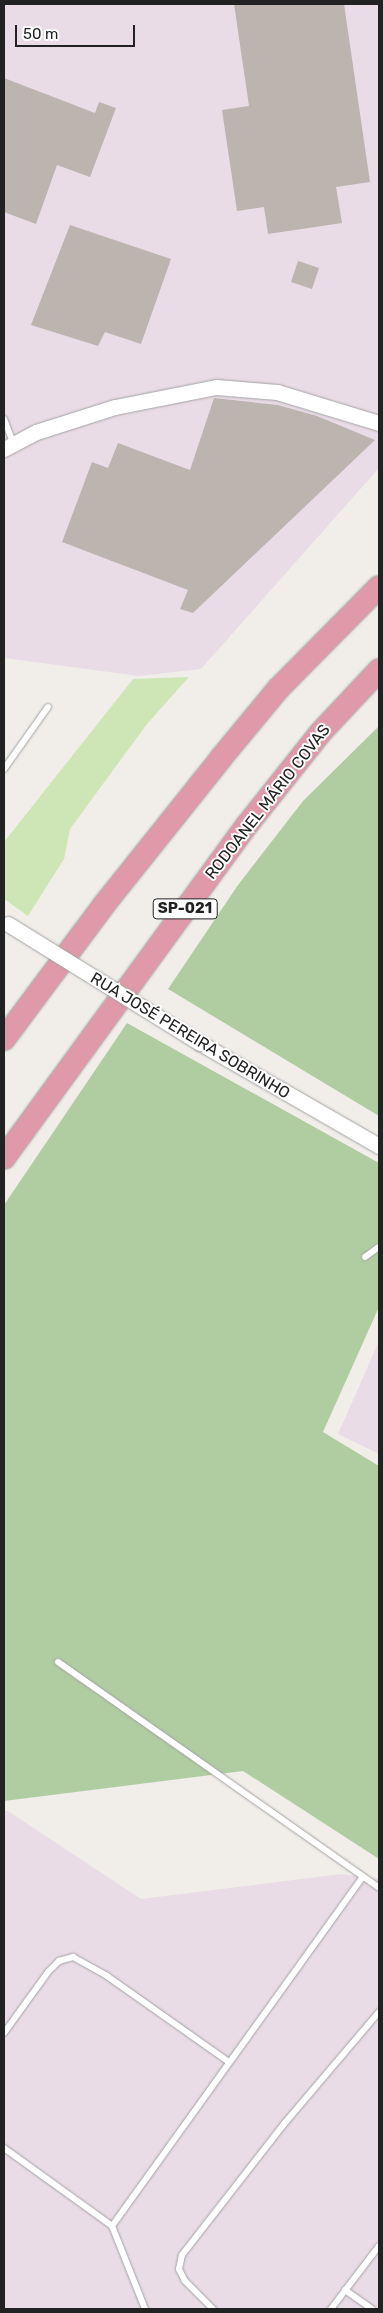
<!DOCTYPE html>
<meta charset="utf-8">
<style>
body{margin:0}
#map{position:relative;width:383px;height:2313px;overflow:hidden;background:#f1eeea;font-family:Rubik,sans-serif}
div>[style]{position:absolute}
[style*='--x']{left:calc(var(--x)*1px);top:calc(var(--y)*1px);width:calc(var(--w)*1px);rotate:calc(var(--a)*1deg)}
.industrial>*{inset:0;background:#eadce7}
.grass>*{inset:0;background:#cee6b5}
.forest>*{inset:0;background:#b0cda2}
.building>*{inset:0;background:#bbb4af}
.roads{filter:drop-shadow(0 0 1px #a3a3a3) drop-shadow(0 0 1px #a3a3a3)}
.service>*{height:6px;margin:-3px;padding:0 3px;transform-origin:3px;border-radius:3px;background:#fff}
.tertiary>*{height:15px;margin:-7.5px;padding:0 7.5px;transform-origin:7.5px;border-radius:7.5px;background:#fff}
.motorway>*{height:22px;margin:-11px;padding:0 11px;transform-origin:11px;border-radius:11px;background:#e099a8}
.bridges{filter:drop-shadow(0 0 1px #a3a3a3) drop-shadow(0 0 1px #a3a3a3)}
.tertiary-bridge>*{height:15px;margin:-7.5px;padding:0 7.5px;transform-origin:7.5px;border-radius:7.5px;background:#fff}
span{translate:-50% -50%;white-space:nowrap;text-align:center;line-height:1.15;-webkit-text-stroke:4px #fff;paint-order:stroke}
.shield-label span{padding:1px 4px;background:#fff;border:1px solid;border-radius:4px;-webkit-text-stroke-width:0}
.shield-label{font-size:15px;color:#222;font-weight:700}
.street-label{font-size:16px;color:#222}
.frame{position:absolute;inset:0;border:5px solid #222;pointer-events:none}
.scale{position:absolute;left:15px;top:25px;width:120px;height:22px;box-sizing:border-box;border:2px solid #222;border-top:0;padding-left:6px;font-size:15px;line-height:18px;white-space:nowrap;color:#222;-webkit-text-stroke:4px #fff;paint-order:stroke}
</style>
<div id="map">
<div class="industrial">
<div style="clip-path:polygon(4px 4px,379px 4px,379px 468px,201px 669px,139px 676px,4px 658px)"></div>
<div style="clip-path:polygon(379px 1341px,379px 1454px,338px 1434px)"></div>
<div style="clip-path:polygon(4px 1811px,8px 1811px,141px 1899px,341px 1874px,379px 1879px,379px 2309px,4px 2309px)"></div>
</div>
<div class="grass">
<div style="clip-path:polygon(189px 677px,147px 724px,70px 829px,64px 859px,28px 916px,4px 899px,4px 842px,133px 679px)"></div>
</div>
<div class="forest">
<div style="clip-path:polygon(379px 726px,379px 1116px,168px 989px,238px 885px,303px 801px)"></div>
<div style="clip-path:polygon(127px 1023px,379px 1163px,379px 1307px,323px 1432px,379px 1466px,379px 1859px,243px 1771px,4px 1801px,4px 1205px)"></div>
</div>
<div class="building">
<div style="clip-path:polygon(234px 4px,344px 4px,370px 182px,336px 187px,342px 223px,268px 234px,264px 207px,237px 211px,222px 110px,249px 106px)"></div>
<div style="clip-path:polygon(4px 78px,95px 113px,99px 102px,116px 108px,90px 177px,57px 165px,36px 224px,4px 212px)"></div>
<div style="clip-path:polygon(70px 225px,171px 259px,141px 344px,105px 332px,98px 346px,31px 325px)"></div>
<div style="clip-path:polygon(298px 261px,319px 268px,312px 289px,291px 282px)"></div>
<div style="clip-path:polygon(214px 398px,278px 405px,317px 416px,375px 440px,193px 613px,180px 609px,188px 590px,62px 542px,92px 462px,108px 468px,118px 443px,190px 470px)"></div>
</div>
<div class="roads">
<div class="service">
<div style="--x:4;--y:419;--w:26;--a:69"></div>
<div style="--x:4;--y:769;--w:76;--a:-54.6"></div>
<div style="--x:365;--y:1257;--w:17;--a:-36"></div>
<div style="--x:58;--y:1662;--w:393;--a:35.1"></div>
<div style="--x:4;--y:2033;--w:75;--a:-54.2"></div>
<div style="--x:48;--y:1972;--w:16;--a:-45"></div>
<div style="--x:59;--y:1961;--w:15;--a:-16"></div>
<div style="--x:73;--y:1957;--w:39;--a:29"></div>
<div style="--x:107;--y:1976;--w:149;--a:35.2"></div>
<div style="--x:4;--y:2148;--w:133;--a:35.8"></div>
<div style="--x:112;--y:2226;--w:89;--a:68.3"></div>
<div style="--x:112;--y:2226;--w:430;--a:-54.3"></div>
<div style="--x:345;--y:2290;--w:33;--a:35"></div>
<div style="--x:213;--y:2309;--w:40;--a:-135"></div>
<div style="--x:185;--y:2281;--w:13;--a:-117"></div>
<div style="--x:179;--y:2269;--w:14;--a:-78"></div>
<div style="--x:182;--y:2255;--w:166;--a:-52.1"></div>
<div style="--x:284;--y:2124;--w:147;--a:-49.7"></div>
<div style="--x:331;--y:2309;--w:79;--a:-52.7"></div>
</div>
<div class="tertiary">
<div style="--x:4;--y:449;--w:36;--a:-28"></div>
<div style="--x:36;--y:432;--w:83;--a:-17.6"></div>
<div style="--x:115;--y:407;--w:103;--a:-11.2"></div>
<div style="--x:216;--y:387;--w:61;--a:4.7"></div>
<div style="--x:277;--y:392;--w:107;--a:16.9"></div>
<div style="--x:200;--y:1043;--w:207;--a:29.9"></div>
</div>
<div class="motorway">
<div style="--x:4;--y:1039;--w:166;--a:-53.3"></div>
<div style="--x:103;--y:906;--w:189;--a:-51.4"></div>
<div style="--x:221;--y:758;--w:91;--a:-50.4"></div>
<div style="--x:279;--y:688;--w:142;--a:-45.3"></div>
<div style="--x:4;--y:1158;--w:412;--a:-53.9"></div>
<div style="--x:247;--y:825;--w:119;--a:-51.5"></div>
<div style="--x:321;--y:732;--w:85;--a:-46.9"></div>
</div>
</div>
<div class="bridges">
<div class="tertiary-bridge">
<div style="--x:8;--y:924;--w:226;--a:31.8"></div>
</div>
</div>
<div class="shield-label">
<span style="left:185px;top:909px">SP-021</span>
</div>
<div class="street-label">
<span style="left:268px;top:802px;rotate:-52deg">RODOANEL MÁRIO COVAS</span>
<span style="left:190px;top:1036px;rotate:31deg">RUA JOSÉ PEREIRA SOBRINHO</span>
</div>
<div class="frame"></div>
<div class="scale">50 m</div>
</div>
